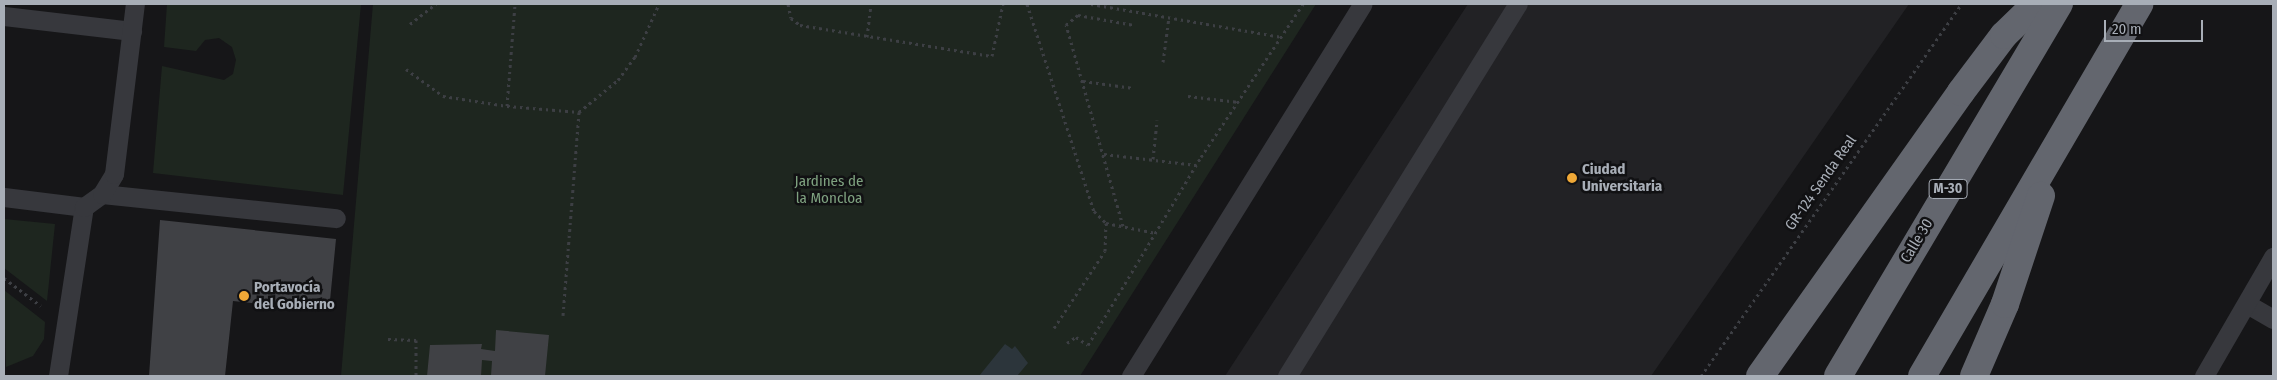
<!DOCTYPE html>
<meta charset="utf-8">
<style>
body{margin:0}
#map{position:relative;width:2277px;height:380px;overflow:hidden;background:#161618;font-family:"Fira Sans Condensed",sans-serif}
div>[style]{position:absolute}
[style*='--x']{left:calc(var(--x)*1px);top:calc(var(--y)*1px);width:calc(var(--w)*1px);rotate:calc(var(--a)*1deg)}
.built>*{inset:0;background:#222225}
.green>*{inset:0;background:#1e261f}
.water>*{inset:0;background:#2c353b}
.building>*{inset:0;background:#404145}
.path>*{height:3px;margin-top:-1.5px;transform-origin:0;background:repeating-linear-gradient(90deg,#3d3f44 0 2.5px,transparent 0 6.5px)}
.service>*{height:19px;margin:-9.5px;padding:0 9.5px;transform-origin:9.5px;border-radius:9.5px;background:#37383d}
.motorway>*{height:28px;margin:-14px;padding:0 14px;transform-origin:14px;border-radius:14px;background:#63666e}
.dots>*{width:14px;height:14px;translate:-50% -50%;box-sizing:border-box;border:2px solid #111113;border-radius:50%}
span{translate:-50% -50%;white-space:nowrap;text-align:center;line-height:1.15;-webkit-text-stroke:5px #111113;paint-order:stroke}
.shield-label span{padding:1px 4px;background:#111113;border:1px solid;border-radius:4px;-webkit-text-stroke-width:0}
.shield-label{font-size:14px;color:#a8aeb7;font-weight:700}
.poi-label{font-size:15px;color:#a8aeb7;font-weight:700}
.left{translate:0 -50%;text-align:left}
.park-label{font-size:15px;color:#7fa280}
.street-label{font-size:15px;color:#a8aeb7}
.frame{position:absolute;inset:0;border:5px solid #a8aeb7;pointer-events:none}
.scale{position:absolute;left:2104px;top:20px;width:99px;height:22px;box-sizing:border-box;border:2px solid #a8aeb7;border-top:0;padding-left:6px;font-size:15px;line-height:18px;white-space:nowrap;color:#a8aeb7;-webkit-text-stroke:4px #111113;paint-order:stroke}
</style>
<div id="map">
<div class="built">
<div style="clip-path:polygon(1468px 4px,1909px 4px,1651px 376px,1225px 376px)"></div>
</div>
<div class="green">
<div style="clip-path:polygon(167px 4px,361px 4px,343px 195px,153px 173px,162px 66px,224px 80px,233px 74px,236px 60px,232px 47px,219px 38px,205px 40px,196px 51px,164px 47px)"></div>
<div style="clip-path:polygon(373px 4px,1316px 4px,1080px 376px,341px 376px)"></div>
<div style="clip-path:polygon(4px 219px,55px 224px,47px 301px,4px 268px)"></div>
<div style="clip-path:polygon(4px 290px,45px 322px,44px 339px,33px 356px,6px 367px)"></div>
</div>
<div class="water">
<div style="clip-path:polygon(1005px 344px,1012px 349px,1015px 346px,1028px 363px,1017px 376px,979px 376px)"></div>
</div>
<div class="building">
<div style="clip-path:polygon(160px 220px,336px 239px,329px 311px,233px 301px,225px 376px,149px 376px)"></div>
<div style="clip-path:polygon(496px 330px,549px 335px,545px 376px,491px 376px,492px 361px,482px 360px,481px 376px,427px 376px,430px 345px,482px 344px,481px 349px,495px 351px)"></div>
</div>
<div class="path">
<div style="--x:788;--y:4;--w:14;--a:78"></div>
<div style="--x:791;--y:18;--w:11;--a:38"></div>
<div style="--x:800;--y:25;--w:194;--a:9.2"></div>
<div style="--x:992;--y:56;--w:53;--a:-78.1"></div>
<div style="--x:1027;--y:4;--w:218;--a:72.1"></div>
<div style="--x:1094;--y:211;--w:17;--a:45"></div>
<div style="--x:1106;--y:223;--w:51;--a:11.3"></div>
<div style="--x:1091;--y:4;--w:194;--a:9.8"></div>
<div style="--x:410;--y:24;--w:33;--a:-38"></div>
<div style="--x:867;--y:37;--w:33;--a:-83"></div>
<div style="--x:1163;--y:62;--w:45;--a:-82.4"></div>
<div style="--x:406;--y:69;--w:46;--a:36.1"></div>
<div style="--x:443;--y:96;--w:65;--a:8.9"></div>
<div style="--x:507;--y:106;--w:102;--a:-85.5"></div>
<div style="--x:1083;--y:81;--w:51;--a:7.8"></div>
<div style="--x:1188;--y:96;--w:51;--a:6.7"></div>
<div style="--x:507;--y:106;--w:72;--a:4.8"></div>
<div style="--x:579;--y:112;--w:204;--a:94.5"></div>
<div style="--x:579;--y:112;--w:50;--a:-39.4"></div>
<div style="--x:618;--y:80;--w:29;--a:-54"></div>
<div style="--x:635;--y:57;--w:58;--a:-65.6"></div>
<div style="--x:1104;--y:154;--w:93;--a:6.8"></div>
<div style="--x:1153;--y:159;--w:39;--a:-84"></div>
<div style="--x:1123;--y:226;--w:209;--a:-105.8"></div>
<div style="--x:1066;--y:25;--w:16;--a:-40"></div>
<div style="--x:1078;--y:15;--w:57;--a:10.1"></div>
<div style="--x:4;--y:278;--w:46;--a:37.1"></div>
<div style="--x:1054;--y:328;--w:92;--a:-56.5"></div>
<div style="--x:1105;--y:251;--w:28;--a:-88"></div>
<div style="--x:388;--y:339;--w:28;--a:2"></div>
<div style="--x:416;--y:340;--w:36;--a:90"></div>
<div style="--x:1067;--y:343;--w:11;--a:-34"></div>
<div style="--x:1076;--y:337;--w:14;--a:34"></div>
<div style="--x:1088;--y:345;--w:219;--a:-59"></div>
<div style="--x:1201;--y:157;--w:184;--a:-56.3"></div>
<div style="--x:1701;--y:376;--w:454;--a:-55"></div>
</div>
<div class="service">
<div style="--x:4;--y:16;--w:129;--a:6.7"></div>
<div style="--x:102;--y:194;--w:235;--a:5.9"></div>
<div style="--x:4;--y:197;--w:81;--a:7.1"></div>
<div style="--x:2247;--y:304;--w:30;--a:30"></div>
<div style="--x:58;--y:376;--w:171;--a:-81.3"></div>
<div style="--x:84;--y:207;--w:22;--a:-36"></div>
<div style="--x:102;--y:194;--w:23;--a:-59"></div>
<div style="--x:114;--y:174;--w:171;--a:-83"></div>
<div style="--x:1131;--y:376;--w:438;--a:-58.1"></div>
<div style="--x:1287;--y:376;--w:438;--a:-58.2"></div>
<div style="--x:2204;--y:376;--w:138;--a:-59.9"></div>
</div>
<div class="motorway">
<div style="--x:1760;--y:376;--w:348;--a:-54.7"></div>
<div style="--x:1961;--y:92;--w:71;--a:-53"></div>
<div style="--x:2004;--y:35;--w:45;--a:-44.1"></div>
<div style="--x:1838;--y:376;--w:433;--a:-59.3"></div>
<div style="--x:1922;--y:376;--w:431;--a:-59.7"></div>
<div style="--x:1974;--y:376;--w:78;--a:-66.7"></div>
<div style="--x:2005;--y:304;--w:114;--a:-71.6"></div>
</div>
<div class="dots">
<div style="left:1572px;top:178px;background:#efa837"></div>
<div style="left:244px;top:296px;background:#efa837"></div>
</div>
<div class="shield-label">
<span style="left:1948px;top:189px">M-30</span>
</div>
<div class="poi-label">
<span class="left" style="left:1582px;top:178px">Ciudad<br>Universitaria</span>
<span class="left" style="left:254px;top:296px">Portavocía<br>del Gobierno</span>
</div>
<div class="park-label">
<span style="left:829px;top:190px">Jardines de<br>la Moncloa</span>
</div>
<div class="street-label">
<span style="left:1821px;top:183px;rotate:-55deg">GR-124 Senda Real</span>
<span style="left:1917px;top:241px;rotate:-59deg">Calle 30</span>
</div>
<div class="frame"></div>
<div class="scale">20 m</div>
</div>
